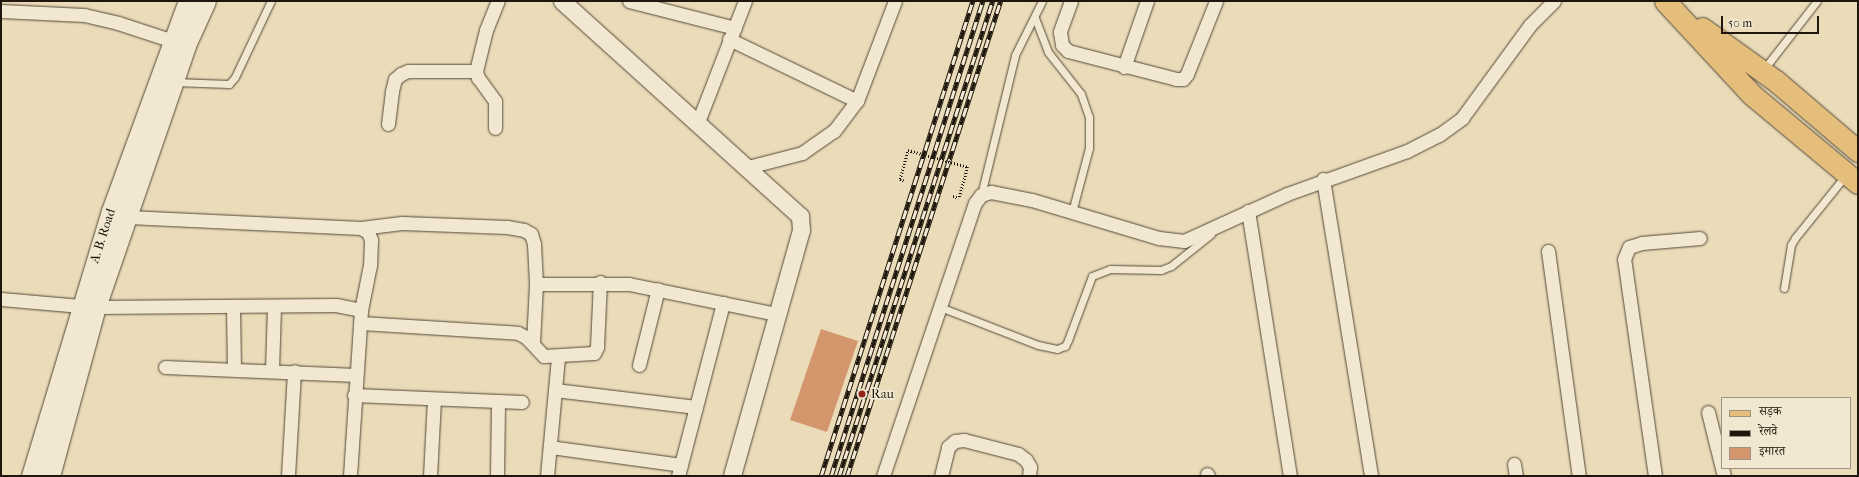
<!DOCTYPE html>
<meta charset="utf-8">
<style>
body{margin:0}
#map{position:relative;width:1859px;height:477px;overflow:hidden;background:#ebdcb9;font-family:"IM FELL French Canon","Noto Serif Devanagari",serif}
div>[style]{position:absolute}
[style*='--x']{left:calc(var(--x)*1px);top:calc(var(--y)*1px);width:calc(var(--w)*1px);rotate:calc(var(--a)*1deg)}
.building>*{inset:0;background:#d4966d}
.path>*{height:2.5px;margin-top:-1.25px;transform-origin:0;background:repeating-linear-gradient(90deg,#1f170d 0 1px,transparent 0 3px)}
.roads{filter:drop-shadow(0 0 1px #524838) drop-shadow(0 0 1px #524838)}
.service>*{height:7px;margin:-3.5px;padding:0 3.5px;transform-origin:3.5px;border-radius:3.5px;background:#f2e8d2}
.minor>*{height:13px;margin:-6.5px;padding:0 6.5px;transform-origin:6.5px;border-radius:6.5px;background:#f2e8d2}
.tertiary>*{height:17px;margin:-8.5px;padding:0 8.5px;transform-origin:8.5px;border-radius:8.5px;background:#f2e8d2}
.secondary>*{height:19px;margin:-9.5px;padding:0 9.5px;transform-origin:9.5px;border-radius:9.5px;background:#f2e8d2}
.primary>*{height:21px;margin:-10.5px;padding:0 10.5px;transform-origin:10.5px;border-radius:10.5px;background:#e6be7c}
.rail>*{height:4.5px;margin-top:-2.25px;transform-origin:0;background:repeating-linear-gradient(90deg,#f2e8d2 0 9px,#1f170d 0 18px);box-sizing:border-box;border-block:1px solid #1f170d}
.path-bridge>*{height:2.5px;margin-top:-1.25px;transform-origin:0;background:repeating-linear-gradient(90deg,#1f170d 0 1px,transparent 0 3px)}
.dots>*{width:11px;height:11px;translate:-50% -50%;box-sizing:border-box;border:2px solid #f2e8d2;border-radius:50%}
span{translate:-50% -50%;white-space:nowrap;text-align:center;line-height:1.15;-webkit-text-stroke:3.5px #f2e8d2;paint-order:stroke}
.street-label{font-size:13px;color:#1f170d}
.poi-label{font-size:13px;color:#1f170d}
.left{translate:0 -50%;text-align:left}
.frame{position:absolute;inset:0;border:2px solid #1f170d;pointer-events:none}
.legend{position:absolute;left:1721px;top:397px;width:130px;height:72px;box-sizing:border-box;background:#f2e8d2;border:1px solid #9e9483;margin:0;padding:5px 7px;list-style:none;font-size:12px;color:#1f170d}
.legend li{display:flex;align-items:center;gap:8px;height:20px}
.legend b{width:20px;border:1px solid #9e9483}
.scale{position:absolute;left:1721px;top:16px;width:98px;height:18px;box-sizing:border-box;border:2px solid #1f170d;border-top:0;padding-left:5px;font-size:12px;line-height:14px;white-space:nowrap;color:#1f170d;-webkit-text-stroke:3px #f2e8d2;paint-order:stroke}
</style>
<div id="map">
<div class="building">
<div style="clip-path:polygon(821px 329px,858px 341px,827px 432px,790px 420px)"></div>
</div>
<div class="path">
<div style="--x:900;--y:179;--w:5;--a:22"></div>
<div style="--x:953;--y:196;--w:6;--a:18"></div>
</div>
<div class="roads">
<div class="service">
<div style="--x:1035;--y:18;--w:36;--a:69"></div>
<div style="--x:1048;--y:52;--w:53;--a:51.8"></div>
<div style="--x:1081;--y:94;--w:24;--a:71"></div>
<div style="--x:1089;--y:117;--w:31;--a:90"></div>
<div style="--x:1089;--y:148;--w:66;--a:104.9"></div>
<div style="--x:1764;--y:69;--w:86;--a:-52.1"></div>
<div style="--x:174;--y:82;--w:55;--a:2.1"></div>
<div style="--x:229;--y:84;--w:9;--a:-49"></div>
<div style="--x:235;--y:77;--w:84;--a:-64.7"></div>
<div style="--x:981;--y:195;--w:144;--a:-76.3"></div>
<div style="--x:1015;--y:55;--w:60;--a:-63.4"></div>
<div style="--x:1784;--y:288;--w:44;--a:-80.8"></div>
<div style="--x:1791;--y:245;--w:8;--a:-60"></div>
<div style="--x:1795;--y:238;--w:80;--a:-51.1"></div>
<div style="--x:940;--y:307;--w:105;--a:21.2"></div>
<div style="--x:1038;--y:345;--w:19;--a:12"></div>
<div style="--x:1057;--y:349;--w:9;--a:-21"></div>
<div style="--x:1065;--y:346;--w:7;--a:-63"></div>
<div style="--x:1068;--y:340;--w:68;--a:-69.4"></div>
<div style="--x:1092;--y:276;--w:19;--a:-21"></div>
<div style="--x:1110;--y:269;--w:51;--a:1.1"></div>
<div style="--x:1161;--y:270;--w:11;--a:-22"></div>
<div style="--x:1171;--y:266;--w:51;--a:-38.7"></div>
</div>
<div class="minor">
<div style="--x:629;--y:1;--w:109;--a:14.3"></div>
<div style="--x:1071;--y:1;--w:33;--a:110"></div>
<div style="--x:1060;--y:32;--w:13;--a:81"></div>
<div style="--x:1062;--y:45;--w:8;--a:45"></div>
<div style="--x:1068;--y:51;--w:112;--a:14.5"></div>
<div style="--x:1176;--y:79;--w:7;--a:0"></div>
<div style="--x:1183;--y:79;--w:6;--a:-51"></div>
<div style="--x:1187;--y:74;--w:79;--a:-68.3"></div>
<div style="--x:1;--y:11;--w:83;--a:2.8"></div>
<div style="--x:84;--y:15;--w:35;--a:13"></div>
<div style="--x:118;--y:23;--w:58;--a:18.1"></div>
<div style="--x:729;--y:39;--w:142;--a:25.8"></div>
<div style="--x:1124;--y:67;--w:70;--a:-70.8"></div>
<div style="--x:698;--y:122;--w:130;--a:-68.8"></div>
<div style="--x:388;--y:124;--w:33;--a:-83"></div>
<div style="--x:392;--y:91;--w:12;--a:-76"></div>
<div style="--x:395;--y:79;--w:8;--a:-40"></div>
<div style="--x:401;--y:74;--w:8;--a:-23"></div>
<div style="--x:408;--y:71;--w:68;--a:0"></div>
<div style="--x:495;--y:128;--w:27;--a:-90"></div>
<div style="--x:495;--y:101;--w:29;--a:-126"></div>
<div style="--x:478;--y:78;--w:7;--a:-106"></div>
<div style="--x:476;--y:71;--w:42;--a:-76.3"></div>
<div style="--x:486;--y:30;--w:31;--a:-68"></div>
<div style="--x:748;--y:167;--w:56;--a:-14.5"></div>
<div style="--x:802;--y:153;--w:39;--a:-35"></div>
<div style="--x:834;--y:131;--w:38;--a:-53"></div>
<div style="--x:857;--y:101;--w:107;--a:-69.2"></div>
<div style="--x:1323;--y:179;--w:301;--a:80.8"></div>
<div style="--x:1248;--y:211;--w:268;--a:81"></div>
<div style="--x:128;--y:217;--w:233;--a:2.7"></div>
<div style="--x:361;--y:228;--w:8;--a:30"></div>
<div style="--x:368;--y:232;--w:9;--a:69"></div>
<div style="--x:371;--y:240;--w:25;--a:92"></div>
<div style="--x:370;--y:265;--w:46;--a:101.3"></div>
<div style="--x:361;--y:228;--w:41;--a:-7"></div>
<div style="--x:402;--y:223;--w:105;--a:2.2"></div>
<div style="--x:507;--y:227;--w:17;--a:10"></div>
<div style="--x:524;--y:230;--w:8;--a:30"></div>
<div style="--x:531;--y:234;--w:10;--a:73"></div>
<div style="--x:534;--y:244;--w:40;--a:87.1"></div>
<div style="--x:536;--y:284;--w:60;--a:92.9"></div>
<div style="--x:1548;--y:251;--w:227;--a:82.2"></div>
<div style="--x:536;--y:284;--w:93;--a:0"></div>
<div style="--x:629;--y:284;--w:151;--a:11.5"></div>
<div style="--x:1;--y:299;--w:80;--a:5"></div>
<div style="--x:96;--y:307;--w:240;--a:-0.5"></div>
<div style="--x:336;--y:305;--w:25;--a:11"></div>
<div style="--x:361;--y:310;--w:166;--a:93.8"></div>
<div style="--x:233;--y:307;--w:62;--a:89.1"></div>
<div style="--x:361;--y:323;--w:157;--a:3.6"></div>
<div style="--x:518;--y:333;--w:9;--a:27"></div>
<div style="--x:526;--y:337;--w:26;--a:47"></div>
<div style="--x:544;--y:356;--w:50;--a:-3.4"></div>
<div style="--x:594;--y:353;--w:7;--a:-63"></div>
<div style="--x:597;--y:347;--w:65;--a:-87.4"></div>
<div style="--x:639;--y:365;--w:78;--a:-76"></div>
<div style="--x:165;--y:367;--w:191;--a:2.4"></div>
<div style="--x:272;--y:371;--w:65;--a:-88.2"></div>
<div style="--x:555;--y:390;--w:142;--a:6.9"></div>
<div style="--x:354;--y:395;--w:168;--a:2.4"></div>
<div style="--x:1708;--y:412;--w:66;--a:76"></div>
<div style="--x:550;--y:447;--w:132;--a:7.8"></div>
<div style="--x:1514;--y:464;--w:12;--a:81"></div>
<div style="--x:1207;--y:474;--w:2;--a:63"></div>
<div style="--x:288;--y:476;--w:105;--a:-86.7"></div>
<div style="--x:430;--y:476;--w:77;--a:-87"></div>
<div style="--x:497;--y:476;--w:75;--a:-89.2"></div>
<div style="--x:547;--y:476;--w:120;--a:-84.7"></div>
<div style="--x:678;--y:476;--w:179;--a:-75.4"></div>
<div style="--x:883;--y:476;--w:288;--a:-71.4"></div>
<div style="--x:975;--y:203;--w:10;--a:-53"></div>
<div style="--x:981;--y:195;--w:10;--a:-17"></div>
<div style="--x:991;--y:192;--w:42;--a:11"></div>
<div style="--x:1032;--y:200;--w:133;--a:16.7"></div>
<div style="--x:1159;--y:238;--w:25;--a:7"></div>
<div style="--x:1184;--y:241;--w:113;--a:-24.5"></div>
<div style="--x:1287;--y:194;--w:127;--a:-19.7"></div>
<div style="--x:1407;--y:151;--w:36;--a:-27"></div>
<div style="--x:1439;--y:135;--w:29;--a:-36"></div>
<div style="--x:1462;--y:118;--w:115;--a:-53.8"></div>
<div style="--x:1530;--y:25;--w:34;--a:-45"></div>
<div style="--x:941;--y:476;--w:30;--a:-76"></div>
<div style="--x:948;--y:447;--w:9;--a:-41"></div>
<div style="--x:955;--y:441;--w:9;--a:-6"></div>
<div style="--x:964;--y:440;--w:56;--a:14.5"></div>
<div style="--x:1018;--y:454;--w:10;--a:37"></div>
<div style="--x:1026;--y:460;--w:8;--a:60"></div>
<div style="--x:1030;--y:467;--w:9;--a:96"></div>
<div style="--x:1655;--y:476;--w:219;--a:-98.1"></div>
<div style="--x:1624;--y:259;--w:13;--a:-67"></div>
<div style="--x:1629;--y:247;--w:14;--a:-17"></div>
<div style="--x:1642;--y:243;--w:58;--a:-4.9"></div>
</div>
<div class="tertiary">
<div style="--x:562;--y:1;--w:321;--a:42.1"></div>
<div style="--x:800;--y:216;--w:14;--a:86"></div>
<div style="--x:801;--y:230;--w:255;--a:105.7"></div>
</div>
<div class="secondary">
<div style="--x:31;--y:476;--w:277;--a:-73.2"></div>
<div style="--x:111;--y:211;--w:224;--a:-69.9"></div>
<div style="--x:50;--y:476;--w:175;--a:-74.8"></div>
<div style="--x:96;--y:307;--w:277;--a:-71"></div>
<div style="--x:186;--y:45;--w:48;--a:-65.6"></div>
</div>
<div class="primary">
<div style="--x:1665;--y:1;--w:127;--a:47.2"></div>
<div style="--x:1751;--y:94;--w:139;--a:39.8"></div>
<div style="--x:1702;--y:28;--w:91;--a:35.6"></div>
<div style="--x:1776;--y:81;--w:108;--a:40.5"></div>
</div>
</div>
<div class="rail">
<div style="--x:821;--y:476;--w:499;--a:-72.3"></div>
<div style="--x:831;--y:476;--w:499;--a:-72.3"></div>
<div style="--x:839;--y:476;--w:499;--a:-72.1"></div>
<div style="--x:847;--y:476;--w:499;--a:-72.1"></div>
</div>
<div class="path-bridge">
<div style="--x:900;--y:179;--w:30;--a:-75"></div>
<div style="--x:908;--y:150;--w:62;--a:15.8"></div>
<div style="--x:968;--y:167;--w:32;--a:106"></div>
</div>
<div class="dots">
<div style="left:862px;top:394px;background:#8f2418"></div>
</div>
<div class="street-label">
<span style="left:103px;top:236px;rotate:-72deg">A. B. Road</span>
</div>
<div class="poi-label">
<span class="left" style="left:871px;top:394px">Rau</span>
</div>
<div class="frame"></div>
<ul class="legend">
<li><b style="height:5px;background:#e6be7c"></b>सड़क</li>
<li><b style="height:5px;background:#1f170d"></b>रेलवे</li>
<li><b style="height:11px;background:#d4966d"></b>इमारत</li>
</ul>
<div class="scale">50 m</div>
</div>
